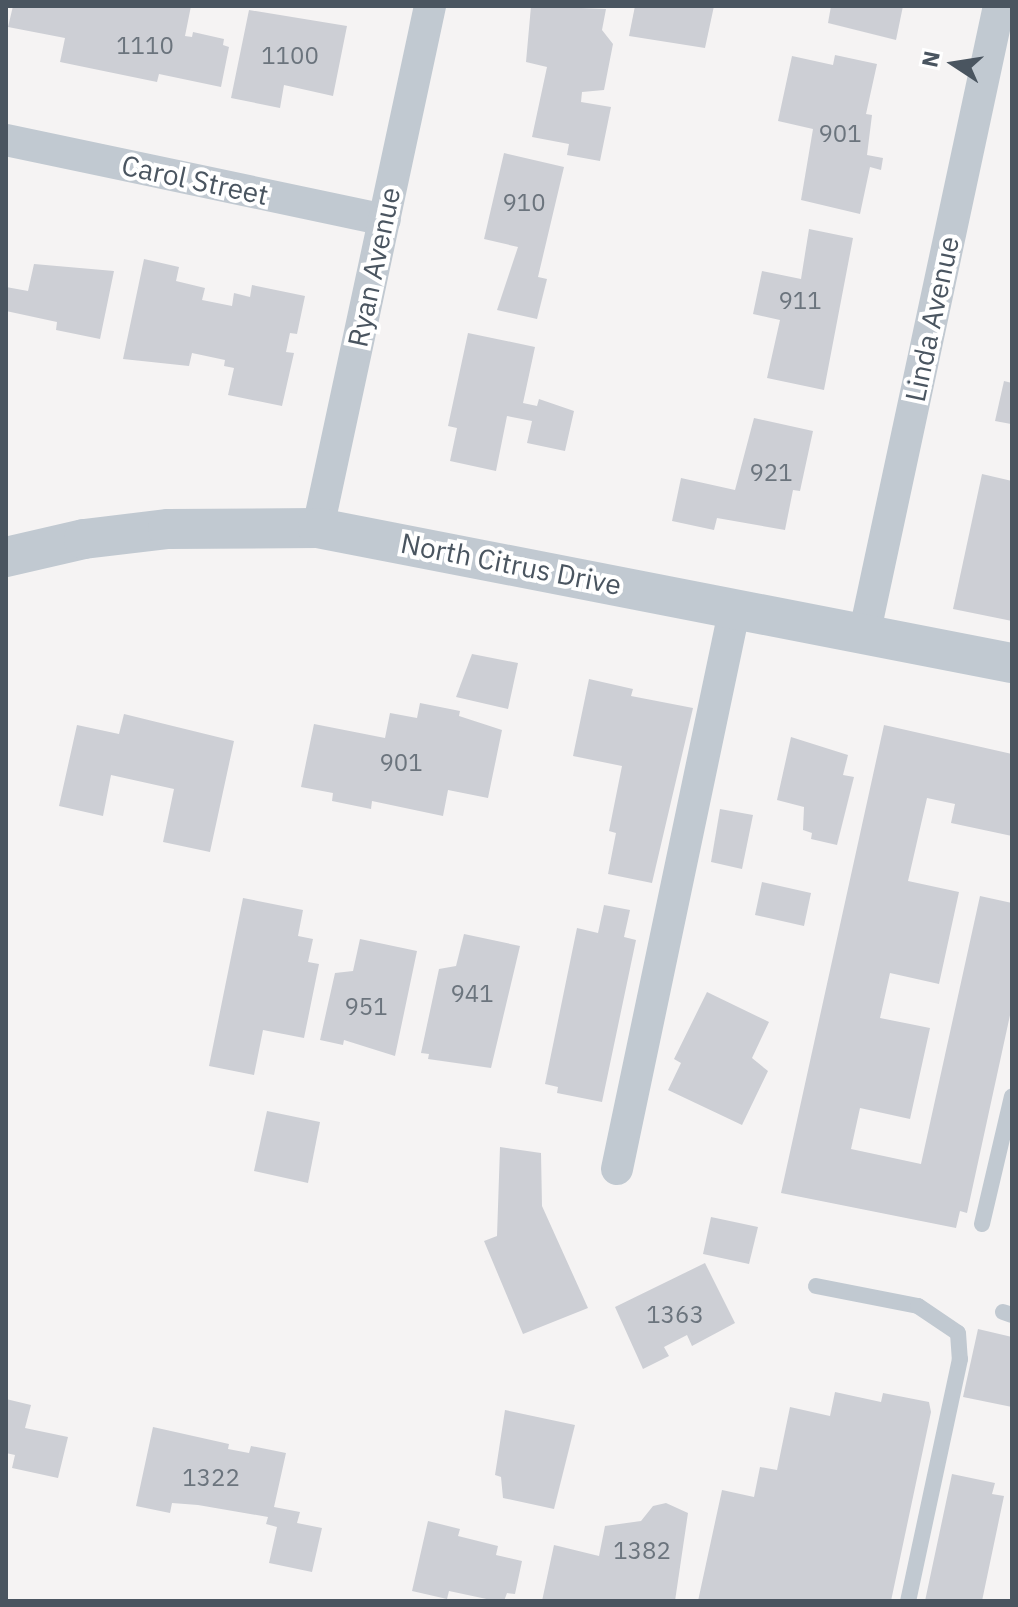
<!DOCTYPE html>
<style>
body{margin:0}
#map{position:relative;width:1018px;height:1607px;overflow:hidden;background:#f5f3f3;font-family:"IBM Plex Sans",sans-serif}
div>[style]{position:absolute}
[style*='--x']{left:calc(var(--x)*1px);top:calc(var(--y)*1px);width:calc(var(--w)*1px);rotate:calc(var(--a)*1deg)}
.building>*{inset:0;background:#cdcfd5}
.service>*{height:16px;margin:-8px;padding:0 8px;transform-origin:8px;border-radius:8px;background:#c1c9d1}
.minor>*{height:32px;margin:-16px;padding:0 16px;transform-origin:16px;border-radius:16px;background:#c1c9d1}
.tertiary>*{height:40px;margin:-20px;padding:0 20px;transform-origin:20px;border-radius:20px;background:#c1c9d1}
span{translate:-50% -50%;white-space:nowrap;text-align:center;line-height:1.15;-webkit-text-stroke:8px #fff;paint-order:stroke}
.number-label{font-size:24px;color:#6b747d}
.number-label span{-webkit-text-stroke-width:0}
.street-label{font-size:28px;color:#4a5560}
.frame{position:absolute;inset:0;border:8px solid #4a5560;pointer-events:none}
.north{position:absolute;left:914px;top:24px;width:80px;height:80px;-webkit-text-stroke:6px #fff;paint-order:stroke;rotate:282deg;font-size:22px;font-weight:700;line-height:32px;text-align:center;color:#4a5560}
.north::after{content:'';display:block;margin:auto;width:28px;height:36px;background:#4a5560;clip-path:polygon(50% 0,100% 100%,50% 72%,0 100%)}
</style>
<div id="map">
<div class="building">
<div style="clip-path:polygon(13px 6px,191px 6px,185px 36px,192px 37px,193px 32px,224px 39px,223px 45px,229px 47px,221px 87px,159px 74px,157px 82px,60px 62px,65px 38px,8px 27px)"></div>
<div style="clip-path:polygon(531px 6px,606px 9px,602px 30px,613px 44px,604px 90px,582px 92px,581px 102px,611px 107px,600px 161px,567px 155px,569px 144px,532px 137px,547px 67px,526px 62px)"></div>
<div style="clip-path:polygon(635px 6px,714px 6px,705px 48px,629px 36px)"></div>
<div style="clip-path:polygon(831px 6px,903px 6px,896px 40px,828px 23px)"></div>
<div style="clip-path:polygon(249px 10px,347px 26px,333px 96px,284px 85px,280px 108px,231px 98px)"></div>
<div style="clip-path:polygon(835px 55px,877px 64px,866px 114px,872px 115px,867px 155px,883px 158px,881px 170px,870px 167px,860px 214px,801px 200px,813px 129px,778px 121px,792px 56px,833px 65px)"></div>
<div style="clip-path:polygon(504px 153px,564px 167px,538px 277px,547px 279px,537px 319px,497px 310px,518px 247px,484px 239px)"></div>
<div style="clip-path:polygon(809px 229px,853px 238px,824px 390px,767px 378px,780px 320px,753px 314px,762px 271px,801px 279px)"></div>
<div style="clip-path:polygon(144px 259px,179px 267px,176px 281px,205px 288px,202px 300px,232px 306px,234px 293px,250px 297px,252px 285px,305px 296px,297px 334px,290px 333px,286px 352px,294px 353px,282px 406px,228px 395px,234px 368px,224px 366px,225px 360px,192px 353px,189px 366px,123px 359px)"></div>
<div style="clip-path:polygon(34px 264px,114px 271px,100px 339px,56px 330px,57px 322px,6px 311px,6px 287px,28px 291px)"></div>
<div style="clip-path:polygon(468px 333px,535px 347px,523px 403px,537px 406px,539px 399px,574px 411px,565px 451px,527px 443px,532px 421px,507px 416px,496px 471px,450px 461px,457px 428px,448px 426px)"></div>
<div style="clip-path:polygon(1004px 381px,1012px 383px,1011px 424px,995px 421px)"></div>
<div style="clip-path:polygon(754px 418px,813px 431px,800px 491px,793px 490px,785px 530px,717px 518px,714px 530px,672px 521px,681px 478px,735px 490px)"></div>
<div style="clip-path:polygon(982px 474px,1012px 481px,1012px 621px,953px 609px)"></div>
<div style="clip-path:polygon(472px 654px,518px 663px,508px 709px,456px 697px)"></div>
<div style="clip-path:polygon(589px 679px,633px 689px,631px 696px,693px 708px,652px 883px,608px 874px,616px 833px,609px 831px,622px 766px,573px 756px)"></div>
<div style="clip-path:polygon(420px 703px,460px 711px,459px 716px,502px 730px,488px 798px,448px 790px,443px 816px,372px 801px,371px 809px,332px 801px,333px 793px,301px 787px,314px 724px,385px 738px,390px 713px,417px 718px)"></div>
<div style="clip-path:polygon(124px 714px,234px 741px,210px 852px,163px 842px,174px 789px,111px 775px,103px 816px,59px 806px,77px 725px,119px 734px)"></div>
<div style="clip-path:polygon(884px 725px,1012px 754px,1012px 836px,951px 823px,955px 804px,927px 798px,908px 881px,959px 892px,939px 984px,890px 973px,880px 1018px,930px 1028px,910px 1119px,860px 1108px,851px 1149px,921px 1164px,980px 896px,1012px 903px,1012px 1006px,967px 1213px,960px 1211px,956px 1228px,781px 1193px)"></div>
<div style="clip-path:polygon(791px 737px,848px 755px,843px 775px,854px 777px,837px 845px,811px 839px,812px 833px,803px 830px,804px 807px,777px 800px)"></div>
<div style="clip-path:polygon(720px 809px,753px 815px,742px 869px,711px 862px)"></div>
<div style="clip-path:polygon(762px 882px,811px 893px,804px 926px,755px 915px)"></div>
<div style="clip-path:polygon(243px 898px,303px 910px,298px 936px,313px 939px,308px 962px,319px 964px,304px 1038px,263px 1030px,254px 1075px,209px 1066px)"></div>
<div style="clip-path:polygon(604px 905px,630px 910px,624px 937px,636px 940px,602px 1102px,557px 1093px,558px 1087px,545px 1084px,577px 928px,598px 933px)"></div>
<div style="clip-path:polygon(464px 934px,520px 946px,491px 1068px,428px 1059px,429px 1054px,421px 1053px,439px 969px,456px 966px)"></div>
<div style="clip-path:polygon(360px 939px,417px 951px,395px 1056px,344px 1040px,343px 1045px,320px 1040px,335px 973px,353px 971px)"></div>
<div style="clip-path:polygon(707px 992px,769px 1022px,752px 1058px,768px 1071px,742px 1125px,668px 1090px,681px 1063px,674px 1059px)"></div>
<div style="clip-path:polygon(267px 1111px,320px 1122px,308px 1183px,254px 1171px)"></div>
<div style="clip-path:polygon(500px 1147px,541px 1153px,542px 1206px,588px 1308px,523px 1334px,484px 1241px,497px 1236px)"></div>
<div style="clip-path:polygon(711px 1217px,758px 1227px,749px 1264px,703px 1254px)"></div>
<div style="clip-path:polygon(705px 1263px,735px 1323px,692px 1346px,687px 1335px,664px 1347px,669px 1356px,643px 1369px,615px 1307px)"></div>
<div style="clip-path:polygon(978px 1329px,1012px 1337px,1012px 1407px,963px 1397px)"></div>
<div style="clip-path:polygon(835px 1392px,881px 1402px,883px 1393px,929px 1402px,931px 1412px,891px 1601px,698px 1601px,722px 1490px,754px 1497px,760px 1467px,777px 1470px,790px 1407px,830px 1416px)"></div>
<div style="clip-path:polygon(6px 1399px,31px 1405px,25px 1428px,68px 1437px,58px 1478px,12px 1468px,15px 1455px,6px 1453px)"></div>
<div style="clip-path:polygon(505px 1410px,575px 1425px,554px 1509px,503px 1498px,501px 1477px,495px 1475px)"></div>
<div style="clip-path:polygon(153px 1427px,229px 1444px,228px 1449px,249px 1453px,251px 1446px,286px 1453px,274px 1507px,300px 1512px,297px 1523px,322px 1528px,312px 1572px,269px 1563px,277px 1527px,266px 1524px,268px 1517px,198px 1505px,172px 1503px,170px 1513px,136px 1506px)"></div>
<div style="clip-path:polygon(952px 1474px,995px 1483px,992px 1494px,1004px 1496px,982px 1601px,925px 1601px)"></div>
<div style="clip-path:polygon(666px 1503px,688px 1513px,675px 1601px,542px 1601px,554px 1545px,599px 1556px,605px 1526px,641px 1521px,653px 1506px)"></div>
<div style="clip-path:polygon(428px 1521px,460px 1529px,458px 1536px,498px 1546px,496px 1555px,522px 1561px,515px 1594px,507px 1593px,504px 1601px,496px 1601px,449px 1591px,447px 1599px,412px 1591px)"></div>
</div>
<div class="service">
<div style="--x:982;--y:1224;--w:131;--a:-76.8"></div>
<div style="--x:816;--y:1286;--w:104;--a:11.1"></div>
<div style="--x:918;--y:1306;--w:48;--a:34"></div>
<div style="--x:958;--y:1333;--w:26;--a:86"></div>
<div style="--x:960;--y:1359;--w:248;--a:102.1"></div>
<div style="--x:1003;--y:1312;--w:9;--a:18"></div>
</div>
<div class="minor">
<div style="--x:6;--y:140;--w:387;--a:11.9"></div>
<div style="--x:318;--y:528;--w:534;--a:-77.89"></div>
<div style="--x:865;--y:631;--w:639;--a:-77.9"></div>
<div style="--x:617;--y:1169;--w:574;--a:-78.14"></div>
</div>
<div class="tertiary">
<div style="--x:6;--y:557;--w:80;--a:-13"></div>
<div style="--x:84;--y:539;--w:85;--a:-6.8"></div>
<div style="--x:168;--y:529;--w:150;--a:-0.4"></div>
<div style="--x:318;--y:528;--w:707;--a:11.01"></div>
</div>
<div class="number-label">
<span style="left:145px;top:46px">1110</span>
<span style="left:290px;top:56px">1100</span>
<span style="left:840px;top:134px">901</span>
<span style="left:524px;top:203px">910</span>
<span style="left:800px;top:301px">911</span>
<span style="left:771px;top:473px">921</span>
<span style="left:401px;top:763px">901</span>
<span style="left:472px;top:994px">941</span>
<span style="left:366px;top:1007px">951</span>
<span style="left:675px;top:1315px">1363</span>
<span style="left:211px;top:1478px">1322</span>
<span style="left:642px;top:1551px">1382</span>
</div>
<div class="street-label">
<span style="left:195px;top:180px;rotate:12deg">Carol Street</span>
<span style="left:374px;top:267px;rotate:-78deg">Ryan Avenue</span>
<span style="left:932px;top:319px;rotate:-78deg">Linda Avenue</span>
<span style="left:511px;top:564px;rotate:11deg">North Citrus Drive</span>
</div>
<div class="frame"></div>
<div class="north">N</div>
</div>
